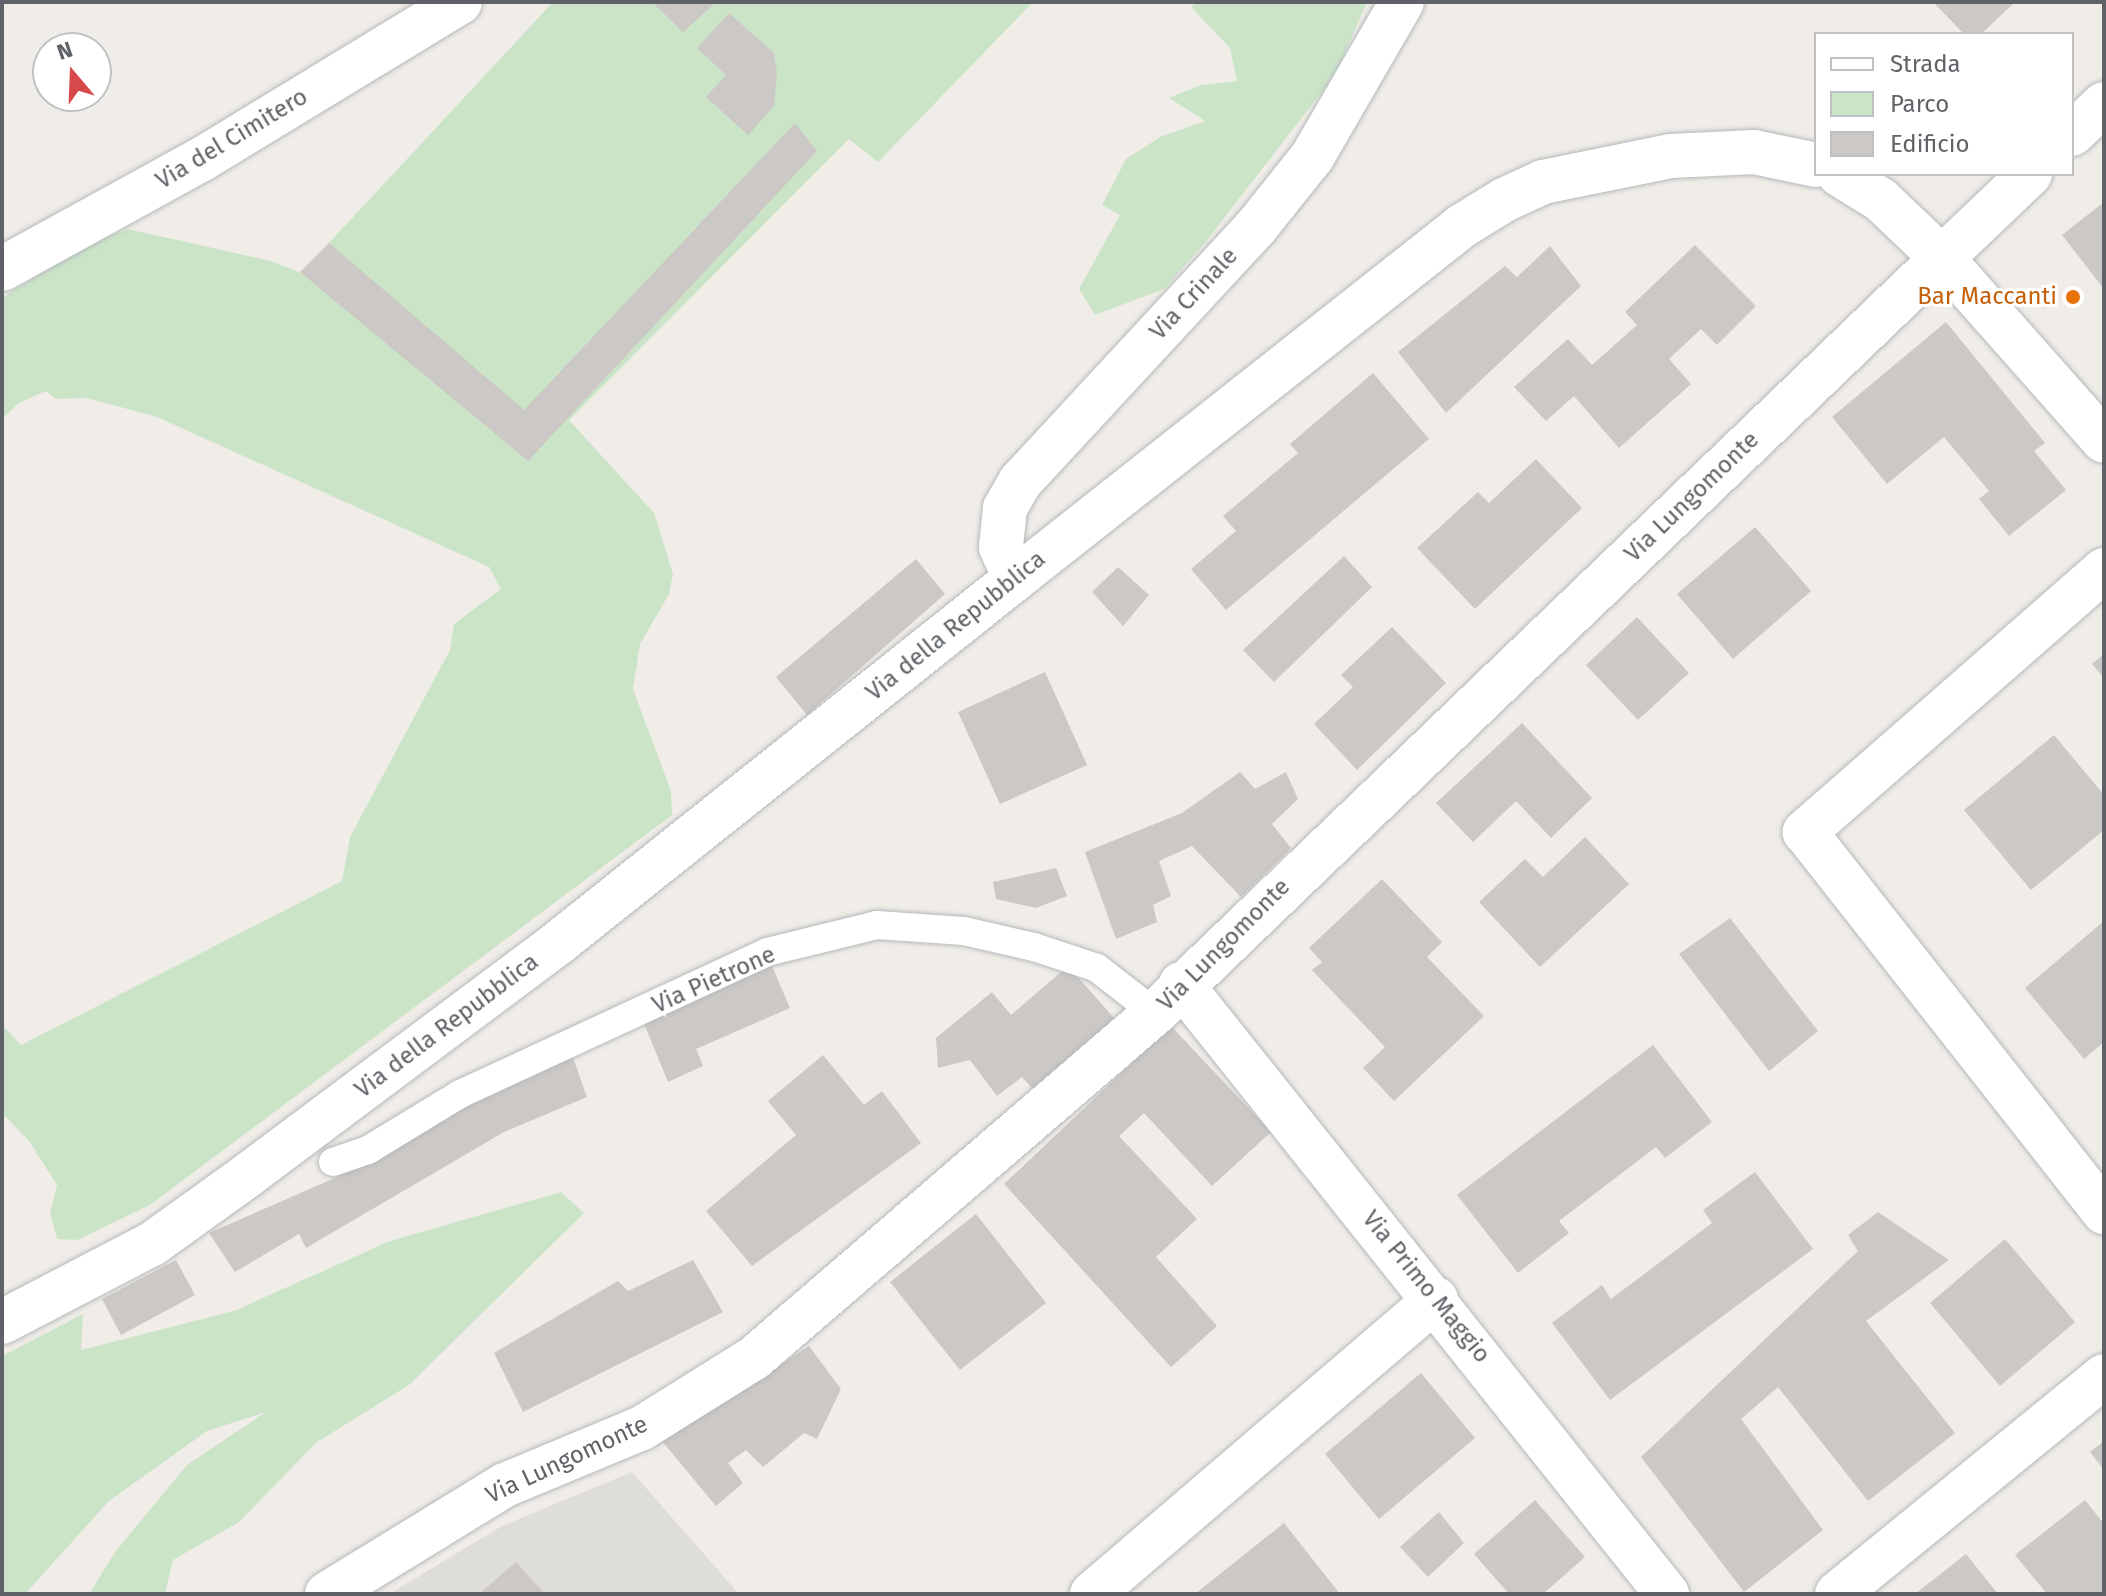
<!DOCTYPE html>
<style>
body{margin:0}
#map{position:relative;width:2106px;height:1596px;overflow:hidden;background:#f0ede8;font-family:"Fira Sans",sans-serif}
div>[style]{position:absolute}
[style*='--x']{left:calc(var(--x)*1px);top:calc(var(--y)*1px);width:calc(var(--w)*1px);rotate:calc(var(--a)*1deg)}
.industrial>*{inset:0;background:#dfddda}
.green>*{inset:0;background:#cbe4c8}
.building>*{inset:0;background:#cbc8c5}
.roads{filter:drop-shadow(0 0 2px #b5b8bb) drop-shadow(0 0 2px #b5b8bb)}
.service>*{height:28px;margin:-14px;padding:0 14px;transform-origin:14px;border-radius:14px;background:#fff}
.minor>*{height:44px;margin:-22px;padding:0 22px;transform-origin:22px;border-radius:22px;background:#fff}
.tertiary>*{height:44px;margin:-22px;padding:0 22px;transform-origin:22px;border-radius:22px;background:#fff}
.dots>*{width:22px;height:22px;translate:-50% -50%;box-sizing:border-box;border:4px solid #fff;border-radius:50%}
span{translate:-50% -50%;white-space:nowrap;text-align:center;line-height:1.15;-webkit-text-stroke:6px #fff;paint-order:stroke}
.street-label{font-size:24px;color:#5f6367}
.food-label{font-size:24px;color:#c56008}
.right{translate:-100% -50%;text-align:right}
.frame{position:absolute;inset:0;border:4px solid #5f6367;pointer-events:none}
.legend{position:absolute;left:1814px;top:32px;width:260px;height:144px;box-sizing:border-box;background:#fff;border:2px solid #bfc1c2;margin:0;padding:10px 14px;list-style:none;font-size:24px;color:#5f6367}
.legend li{display:flex;align-items:center;gap:16px;height:40px}
.legend b{width:40px;border:2px solid #bfc1c2}
.north{position:absolute;left:32px;top:32px;width:80px;height:80px;box-sizing:border-box;background:#fff;border:2px solid #bfc1c2;border-radius:50%;rotate:341deg;font-size:22px;font-weight:700;line-height:32px;text-align:center;color:#5f6367}
.north::after{content:'';display:block;margin:auto;width:28px;height:36px;background:#d7484b;clip-path:polygon(50% 0,100% 100%,50% 72%,0 100%)}
</style>
<div id="map">
<div class="industrial">
<div style="clip-path:polygon(632px 1472px,739px 1594px,389px 1594px,502px 1526px)"></div>
</div>
<div class="green">
<div style="clip-path:polygon(553px 2px,1033px 2px,878px 162px,849px 139px,569px 420px,654px 513px,673px 574px,669px 594px,640px 644px,633px 689px,671px 791px,672px 815px,150px 1205px,77px 1240px,57px 1239px,50px 1213px,57px 1185px,29px 1141px,2px 1113px,2px 1025px,21px 1045px,342px 881px,350px 837px,450px 650px,454px 624px,501px 589px,489px 567px,157px 417px,87px 398px,56px 399px,46px 391px,19px 403px,2px 419px,2px 298px,90px 243px,128px 229px,271px 261px,301px 273px)"></div>
<div style="clip-path:polygon(1197px 2px,1367px 2px,1335px 75px,1204px 244px,1164px 289px,1095px 315px,1079px 289px,1120px 215px,1102px 205px,1126px 159px,1160px 137px,1205px 121px,1169px 98px,1201px 85px,1237px 81px,1230px 48px,1191px 7px)"></div>
<div style="clip-path:polygon(561px 1192px,584px 1213px,409px 1385px,317px 1442px,239px 1522px,173px 1560px,165px 1594px,89px 1594px,115px 1552px,187px 1465px,266px 1412px,207px 1431px,109px 1501px,25px 1594px,2px 1594px,2px 1356px,83px 1314px,81px 1350px,234px 1311px,390px 1241px)"></div>
</div>
<div class="building">
<div style="clip-path:polygon(652px 2px,716px 2px,683px 32px)"></div>
<div style="clip-path:polygon(1933px 2px,2015px 2px,1981px 34px,1964px 34px)"></div>
<div style="clip-path:polygon(729px 13px,774px 53px,777px 73px,774px 106px,748px 135px,706px 97px,726px 75px,697px 48px)"></div>
<div style="clip-path:polygon(795px 123px,817px 151px,528px 461px,300px 272px,329px 243px,524px 410px)"></div>
<div style="clip-path:polygon(2104px 202px,2104px 289px,2062px 235px)"></div>
<div style="clip-path:polygon(1695px 245px,1756px 306px,1717px 345px,1701px 329px,1669px 359px,1691px 384px,1619px 448px,1574px 396px,1546px 421px,1514px 387px,1568px 339px,1592px 365px,1637px 325px,1625px 312px)"></div>
<div style="clip-path:polygon(1550px 246px,1581px 286px,1446px 413px,1398px 352px,1505px 266px,1517px 277px)"></div>
<div style="clip-path:polygon(1946px 322px,2045px 443px,2034px 451px,2066px 490px,2009px 536px,1979px 499px,1989px 491px,1944px 437px,1887px 484px,1832px 417px)"></div>
<div style="clip-path:polygon(1373px 373px,1429px 439px,1226px 610px,1191px 569px,1236px 531px,1223px 516px,1298px 453px,1290px 444px)"></div>
<div style="clip-path:polygon(1536px 459px,1582px 508px,1475px 609px,1417px 548px,1478px 492px,1489px 503px)"></div>
<div style="clip-path:polygon(1755px 527px,1811px 591px,1733px 659px,1677px 594px)"></div>
<div style="clip-path:polygon(1344px 556px,1372px 587px,1274px 682px,1243px 650px)"></div>
<div style="clip-path:polygon(916px 559px,945px 594px,807px 715px,776px 677px)"></div>
<div style="clip-path:polygon(1118px 567px,1149px 595px,1123px 626px,1092px 592px)"></div>
<div style="clip-path:polygon(1637px 617px,1689px 673px,1638px 720px,1586px 665px)"></div>
<div style="clip-path:polygon(1392px 627px,1446px 683px,1357px 770px,1314px 724px,1353px 687px,1341px 675px)"></div>
<div style="clip-path:polygon(2104px 654px,2104px 678px,2092px 664px)"></div>
<div style="clip-path:polygon(1045px 672px,1087px 765px,1000px 804px,958px 712px)"></div>
<div style="clip-path:polygon(1522px 723px,1592px 798px,1551px 838px,1516px 801px,1473px 842px,1436px 803px)"></div>
<div style="clip-path:polygon(2054px 735px,2104px 795px,2104px 830px,2031px 890px,1964px 810px)"></div>
<div style="clip-path:polygon(1240px 772px,1255px 789px,1286px 772px,1298px 799px,1272px 824px,1291px 848px,1241px 897px,1192px 846px,1159px 861px,1171px 896px,1153px 905px,1157px 922px,1116px 939px,1085px 852px,1182px 813px)"></div>
<div style="clip-path:polygon(1585px 837px,1629px 884px,1540px 967px,1479px 902px,1525px 859px,1543px 877px)"></div>
<div style="clip-path:polygon(1056px 868px,1067px 896px,1036px 908px,996px 899px,993px 882px)"></div>
<div style="clip-path:polygon(1382px 879px,1442px 942px,1427px 957px,1484px 1016px,1394px 1101px,1363px 1068px,1385px 1047px,1312px 970px,1322px 962px,1309px 948px)"></div>
<div style="clip-path:polygon(1730px 918px,1818px 1031px,1769px 1071px,1679px 954px)"></div>
<div style="clip-path:polygon(2104px 921px,2104px 1042px,2084px 1059px,2025px 988px)"></div>
<div style="clip-path:polygon(772px 966px,790px 1008px,696px 1049px,703px 1066px,668px 1082px,643px 1021px)"></div>
<div style="clip-path:polygon(1068px 966px,1114px 1018px,1033px 1089px,1022px 1077px,997px 1096px,970px 1060px,938px 1068px,936px 1038px,992px 992px,1011px 1015px)"></div>
<div style="clip-path:polygon(1171px 1026px,1271px 1132px,1212px 1186px,1144px 1113px,1119px 1136px,1197px 1219px,1156px 1257px,1217px 1326px,1171px 1367px,1004px 1184px)"></div>
<div style="clip-path:polygon(1653px 1045px,1712px 1122px,1665px 1158px,1656px 1147px,1559px 1221px,1569px 1233px,1518px 1273px,1457px 1195px)"></div>
<div style="clip-path:polygon(571px 1052px,587px 1097px,504px 1132px,306px 1248px,299px 1234px,235px 1272px,209px 1233px,337px 1177px,463px 1101px)"></div>
<div style="clip-path:polygon(823px 1055px,864px 1105px,882px 1091px,921px 1143px,752px 1266px,706px 1211px,796px 1135px,768px 1101px)"></div>
<div style="clip-path:polygon(1755px 1172px,1813px 1249px,1610px 1400px,1552px 1323px,1602px 1285px,1611px 1299px,1712px 1223px,1703px 1210px)"></div>
<div style="clip-path:polygon(1878px 1212px,1949px 1260px,1866px 1321px,1955px 1433px,1868px 1501px,1778px 1387px,1741px 1419px,1823px 1530px,1744px 1592px,1641px 1457px,1858px 1251px,1848px 1235px)"></div>
<div style="clip-path:polygon(976px 1214px,1046px 1303px,960px 1370px,890px 1282px)"></div>
<div style="clip-path:polygon(2005px 1239px,2075px 1322px,2000px 1386px,1930px 1303px)"></div>
<div style="clip-path:polygon(176px 1260px,195px 1295px,121px 1335px,102px 1299px)"></div>
<div style="clip-path:polygon(693px 1260px,723px 1312px,523px 1412px,494px 1353px,618px 1281px,628px 1291px)"></div>
<div style="clip-path:polygon(809px 1346px,841px 1389px,817px 1439px,804px 1433px,763px 1467px,746px 1450px,728px 1463px,743px 1483px,716px 1506px,657px 1435px,695px 1421px)"></div>
<div style="clip-path:polygon(1421px 1373px,1475px 1438px,1379px 1519px,1325px 1454px)"></div>
<div style="clip-path:polygon(2104px 1441px,2104px 1470px,2090px 1452px)"></div>
<div style="clip-path:polygon(1535px 1500px,1585px 1557px,1543px 1594px,1509px 1594px,1474px 1554px)"></div>
<div style="clip-path:polygon(2085px 1500px,2104px 1524px,2104px 1594px,2047px 1594px,2015px 1555px)"></div>
<div style="clip-path:polygon(1439px 1512px,1464px 1543px,1428px 1577px,1400px 1547px)"></div>
<div style="clip-path:polygon(1284px 1523px,1340px 1594px,1195px 1594px)"></div>
<div style="clip-path:polygon(1966px 1554px,1998px 1594px,1915px 1594px)"></div>
<div style="clip-path:polygon(516px 1562px,545px 1594px,479px 1594px)"></div>
</div>
<div class="roads">
<div class="service">
<div style="--x:333;--y:1162;--w:37;--a:-19"></div>
<div style="--x:368;--y:1150;--w:108;--a:-31.3"></div>
<div style="--x:460;--y:1094;--w:338;--a:-24.8"></div>
<div style="--x:767;--y:952;--w:113;--a:-13.8"></div>
<div style="--x:877;--y:925;--w:87;--a:3.9"></div>
<div style="--x:964;--y:931;--w:72;--a:12.9"></div>
<div style="--x:1034;--y:947;--w:66;--a:18.4"></div>
<div style="--x:1097;--y:968;--w:73;--a:37.8"></div>
</div>
<div class="minor">
<div style="--x:2072;--y:134;--w:44;--a:-43.2"></div>
<div style="--x:1942;--y:258;--w:122;--a:-43.7"></div>
<div style="--x:2;--y:269;--w:228;--a:-28.8"></div>
<div style="--x:202;--y:159;--w:302;--a:-31.3"></div>
<div style="--x:2104;--y:570;--w:398;--a:138.8"></div>
<div style="--x:1805;--y:832;--w:484;--a:51.8"></div>
<div style="--x:2;--y:1322;--w:169;--a:-27.5"></div>
<div style="--x:152;--y:1244;--w:118;--a:-35.7"></div>
<div style="--x:248;--y:1175;--w:387;--a:-36.8"></div>
<div style="--x:558;--y:943;--w:584;--a:-38.54"></div>
<div style="--x:1092;--y:1594;--w:453;--a:-40.6"></div>
<div style="--x:1837;--y:1594;--w:345;--a:-39.2"></div>
</div>
<div class="tertiary">
<div style="--x:1402;--y:2;--w:179;--a:120.1"></div>
<div style="--x:1312;--y:157;--w:88;--a:128.6"></div>
<div style="--x:1257;--y:226;--w:349;--a:132.8"></div>
<div style="--x:1020;--y:482;--w:30;--a:120"></div>
<div style="--x:1005;--y:508;--w:39;--a:96"></div>
<div style="--x:1001;--y:547;--w:35;--a:66"></div>
<div style="--x:1015;--y:579;--w:570;--a:-38.3"></div>
<div style="--x:1462;--y:226;--w:49;--a:-31.8"></div>
<div style="--x:1504;--y:200;--w:43;--a:-24.8"></div>
<div style="--x:1543;--y:182;--w:131;--a:-11.5"></div>
<div style="--x:1671;--y:156;--w:83;--a:-2.8"></div>
<div style="--x:1754;--y:152;--w:63;--a:11.8"></div>
<div style="--x:1839;--y:174;--w:49;--a:31.8"></div>
<div style="--x:1881;--y:200;--w:84;--a:43.6"></div>
<div style="--x:1942;--y:258;--w:244;--a:48.5"></div>
<div style="--x:1181;--y:984;--w:780;--a:51.45"></div>
<div style="--x:327;--y:1594;--w:209;--a:-31.5"></div>
<div style="--x:505;--y:1485;--w:148;--a:-22.6"></div>
<div style="--x:642;--y:1428;--w:132;--a:-32"></div>
<div style="--x:754;--y:1358;--w:529;--a:-40.71"></div>
<div style="--x:1155;--y:1013;--w:1091;--a:-43.81"></div>
</div>
</div>
<div class="dots">
<div style="left:2073px;top:297px;background:#e8710a"></div>
</div>
<div class="street-label">
<span style="left:232px;top:139px;rotate:-31deg">Via del Cimitero</span>
<span style="left:1194px;top:294px;rotate:-47deg">Via Crinale</span>
<span style="left:1692px;top:497px;rotate:-44deg">Via Lungomonte</span>
<span style="left:956px;top:626px;rotate:-39deg">Via della Repubblica</span>
<span style="left:1224px;top:945px;rotate:-45deg">Via Lungomonte</span>
<span style="left:714px;top:980px;rotate:-24deg">Via Pietrone</span>
<span style="left:447px;top:1026px;rotate:-37deg">Via della Repubblica</span>
<span style="left:1426px;top:1287px;rotate:51deg">Via Primo Maggio</span>
<span style="left:567px;top:1460px;rotate:-25deg">Via Lungomonte</span>
</div>
<div class="food-label">
<span class="right" style="left:2057px;top:297px">Bar Maccanti</span>
</div>
<div class="frame"></div>
<ul class="legend">
<li><b style="height:10px;background:#fff"></b>Strada</li>
<li><b style="height:22px;background:#cbe4c8"></b>Parco</li>
<li><b style="height:22px;background:#cbc8c5"></b>Edificio</li>
</ul>
<div class="north">N</div>
</div>
